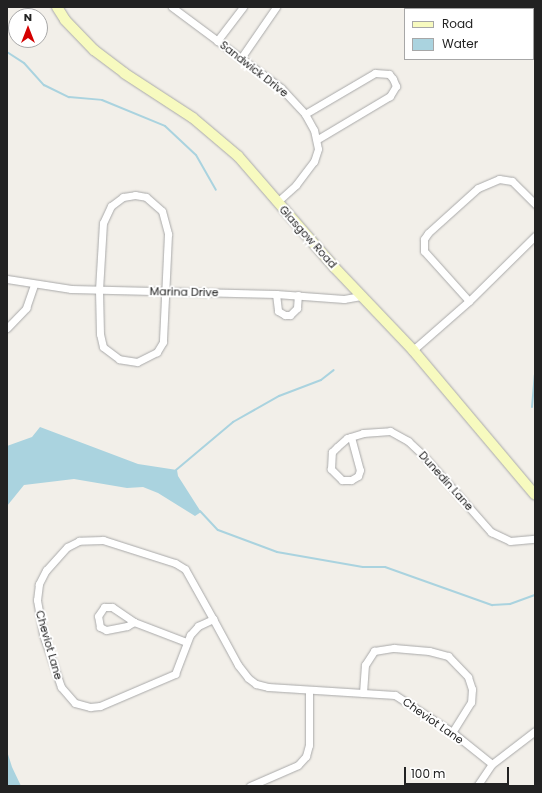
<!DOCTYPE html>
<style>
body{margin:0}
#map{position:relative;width:542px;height:793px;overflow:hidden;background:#f2efe9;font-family:Poppins,sans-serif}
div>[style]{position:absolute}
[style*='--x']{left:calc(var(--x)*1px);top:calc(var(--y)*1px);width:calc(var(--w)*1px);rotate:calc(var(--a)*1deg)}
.water>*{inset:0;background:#aad3df}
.stream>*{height:2px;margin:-1px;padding:0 1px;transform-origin:1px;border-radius:1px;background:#aad3df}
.roads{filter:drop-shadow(0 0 1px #a9a9a9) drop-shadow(0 0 1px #a9a9a9)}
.street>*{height:7px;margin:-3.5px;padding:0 3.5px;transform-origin:3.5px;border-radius:3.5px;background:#fff}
.secondary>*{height:10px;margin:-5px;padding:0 5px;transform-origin:5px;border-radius:5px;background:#f7fabf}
span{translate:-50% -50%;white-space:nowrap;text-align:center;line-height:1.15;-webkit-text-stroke:4px #fff;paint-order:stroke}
.street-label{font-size:11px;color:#222}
.frame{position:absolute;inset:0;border:8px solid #222;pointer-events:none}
.legend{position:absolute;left:404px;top:8px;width:130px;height:52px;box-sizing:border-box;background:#fff;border:1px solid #a7a7a7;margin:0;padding:5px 7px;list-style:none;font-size:12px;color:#222}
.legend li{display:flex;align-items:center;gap:8px;height:20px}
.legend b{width:20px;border:1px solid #a7a7a7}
.north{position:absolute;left:8px;top:8px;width:40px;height:40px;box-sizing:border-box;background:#fff;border:1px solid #a7a7a7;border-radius:50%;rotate:0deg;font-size:11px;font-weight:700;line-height:16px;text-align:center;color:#222}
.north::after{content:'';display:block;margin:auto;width:14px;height:18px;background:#d40000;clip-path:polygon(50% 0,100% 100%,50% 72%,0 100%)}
.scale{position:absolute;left:404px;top:767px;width:105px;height:18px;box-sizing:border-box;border:2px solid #222;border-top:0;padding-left:5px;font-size:12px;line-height:14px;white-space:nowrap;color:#222;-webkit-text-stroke:3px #fff;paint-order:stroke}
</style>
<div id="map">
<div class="water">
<div style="clip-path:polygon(40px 427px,138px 464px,177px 470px,178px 476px,201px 512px,195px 516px,158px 493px,143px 487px,127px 488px,74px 479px,24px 485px,7px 506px,7px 446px,32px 437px)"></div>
<div style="clip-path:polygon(7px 751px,12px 767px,21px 786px,7px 786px)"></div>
</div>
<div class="stream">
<div style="--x:504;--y:7;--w:4;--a:34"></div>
<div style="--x:533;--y:39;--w:5;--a:68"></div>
<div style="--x:7;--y:52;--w:20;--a:33"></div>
<div style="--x:24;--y:63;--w:30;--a:48"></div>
<div style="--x:44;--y:85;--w:28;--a:26"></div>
<div style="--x:69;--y:97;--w:33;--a:5"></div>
<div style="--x:102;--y:100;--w:68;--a:22.4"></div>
<div style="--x:165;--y:126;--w:42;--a:43.1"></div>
<div style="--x:196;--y:155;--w:40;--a:60.3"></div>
<div style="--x:532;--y:407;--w:32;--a:-85"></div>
<div style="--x:176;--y:470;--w:75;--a:-40.1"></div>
<div style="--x:233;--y:422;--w:53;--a:-29.5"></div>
<div style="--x:279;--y:396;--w:45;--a:-20.9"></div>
<div style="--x:321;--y:380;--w:16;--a:-38"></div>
<div style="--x:200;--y:511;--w:26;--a:47"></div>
<div style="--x:218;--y:530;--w:63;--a:20.4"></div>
<div style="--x:277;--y:552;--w:87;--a:9.9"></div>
<div style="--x:363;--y:567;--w:22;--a:0"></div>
<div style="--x:385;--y:567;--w:114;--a:19.6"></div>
<div style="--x:492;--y:605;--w:18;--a:-3"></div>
<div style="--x:510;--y:604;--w:27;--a:-20"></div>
</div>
<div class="roads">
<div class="street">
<div style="--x:172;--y:7;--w:136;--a:36.6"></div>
<div style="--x:281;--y:88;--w:35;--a:47"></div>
<div style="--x:305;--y:114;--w:18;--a:61"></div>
<div style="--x:314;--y:130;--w:19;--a:78"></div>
<div style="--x:318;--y:149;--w:13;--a:108"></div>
<div style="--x:314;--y:161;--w:30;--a:127"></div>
<div style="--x:296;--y:185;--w:25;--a:138"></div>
<div style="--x:217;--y:41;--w:43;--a:-52.6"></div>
<div style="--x:241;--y:58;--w:62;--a:-55.5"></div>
<div style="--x:305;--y:114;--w:81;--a:-30.4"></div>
<div style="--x:375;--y:73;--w:14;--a:4"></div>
<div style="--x:389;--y:74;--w:6;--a:51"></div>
<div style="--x:393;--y:79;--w:8;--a:67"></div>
<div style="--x:396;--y:86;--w:12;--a:121"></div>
<div style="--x:390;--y:96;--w:84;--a:149.2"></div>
<div style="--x:135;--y:195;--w:11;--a:10"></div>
<div style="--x:146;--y:197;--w:21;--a:41"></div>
<div style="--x:162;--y:211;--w:24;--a:75"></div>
<div style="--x:168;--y:234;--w:108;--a:92.7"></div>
<div style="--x:163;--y:342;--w:12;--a:121"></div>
<div style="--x:157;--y:352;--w:22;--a:153"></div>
<div style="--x:137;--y:362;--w:18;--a:-171"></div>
<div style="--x:119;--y:359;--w:20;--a:-143"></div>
<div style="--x:103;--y:347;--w:13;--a:-103"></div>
<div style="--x:100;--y:334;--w:44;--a:-91.3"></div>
<div style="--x:99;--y:290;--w:67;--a:-86.6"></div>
<div style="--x:103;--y:223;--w:19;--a:-65"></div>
<div style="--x:111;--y:206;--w:15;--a:-37"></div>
<div style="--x:123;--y:197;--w:12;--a:-9"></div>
<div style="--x:7;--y:279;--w:65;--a:8.9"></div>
<div style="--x:71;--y:289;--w:205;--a:1.4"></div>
<div style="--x:276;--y:294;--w:68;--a:4.2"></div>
<div style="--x:344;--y:299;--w:17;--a:-10"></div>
<div style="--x:276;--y:294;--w:17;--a:83"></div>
<div style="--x:278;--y:311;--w:8;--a:30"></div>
<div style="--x:285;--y:315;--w:5;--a:0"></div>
<div style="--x:290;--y:315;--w:10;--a:-45"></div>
<div style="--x:297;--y:308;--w:13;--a:-86"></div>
<div style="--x:469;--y:301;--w:67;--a:-132"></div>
<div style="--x:424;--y:251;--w:12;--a:-90"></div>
<div style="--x:424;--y:239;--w:7;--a:-56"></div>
<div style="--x:428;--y:233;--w:67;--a:-42"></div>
<div style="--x:478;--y:188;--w:23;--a:-23"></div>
<div style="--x:499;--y:179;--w:13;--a:9"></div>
<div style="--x:512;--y:181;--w:33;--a:45"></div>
<div style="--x:7;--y:328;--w:28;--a:-46"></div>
<div style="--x:26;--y:308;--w:24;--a:-71"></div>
<div style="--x:413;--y:350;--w:74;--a:-41.2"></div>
<div style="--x:469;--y:301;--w:93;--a:-44.6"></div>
<div style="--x:351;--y:437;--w:34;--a:75"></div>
<div style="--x:360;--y:470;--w:6;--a:108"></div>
<div style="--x:358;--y:476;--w:8;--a:150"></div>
<div style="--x:351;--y:480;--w:9;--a:180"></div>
<div style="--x:342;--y:480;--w:16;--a:-135"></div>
<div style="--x:331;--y:469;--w:17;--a:-87"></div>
<div style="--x:332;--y:452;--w:7;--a:-45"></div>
<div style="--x:337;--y:447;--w:13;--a:-42"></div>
<div style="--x:347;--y:438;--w:17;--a:-17"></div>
<div style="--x:363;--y:433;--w:27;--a:-4"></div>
<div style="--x:390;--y:431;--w:21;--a:29"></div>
<div style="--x:408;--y:441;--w:21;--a:43"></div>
<div style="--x:423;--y:455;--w:103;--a:48.6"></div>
<div style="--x:491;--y:532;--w:21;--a:25"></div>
<div style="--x:510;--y:541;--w:25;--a:-5"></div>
<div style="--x:213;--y:619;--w:57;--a:-119.2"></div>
<div style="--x:185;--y:569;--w:12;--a:-149"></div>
<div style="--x:175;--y:563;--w:76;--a:-162.3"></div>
<div style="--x:103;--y:540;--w:24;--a:178"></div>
<div style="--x:79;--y:541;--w:13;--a:153"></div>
<div style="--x:67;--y:547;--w:31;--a:132"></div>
<div style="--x:46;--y:570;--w:16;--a:117"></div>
<div style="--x:39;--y:584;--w:16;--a:97"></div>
<div style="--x:37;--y:600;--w:35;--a:80"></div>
<div style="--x:43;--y:634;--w:56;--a:71.2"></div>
<div style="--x:61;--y:687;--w:21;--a:49"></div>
<div style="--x:75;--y:703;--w:16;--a:15"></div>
<div style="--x:90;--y:707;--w:10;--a:-6"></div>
<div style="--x:100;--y:706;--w:82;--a:-23.1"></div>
<div style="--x:175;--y:674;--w:42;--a:-69"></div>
<div style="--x:190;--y:635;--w:12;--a:-48"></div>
<div style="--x:198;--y:626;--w:17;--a:-25"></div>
<div style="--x:213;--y:619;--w:52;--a:61.5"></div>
<div style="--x:238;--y:665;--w:16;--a:52"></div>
<div style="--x:248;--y:678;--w:10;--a:37"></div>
<div style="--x:256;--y:684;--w:12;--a:14"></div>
<div style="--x:268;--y:687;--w:127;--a:3.6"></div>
<div style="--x:395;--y:695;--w:68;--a:33"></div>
<div style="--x:452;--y:732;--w:51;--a:38.7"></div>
<div style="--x:134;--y:622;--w:8;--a:150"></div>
<div style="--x:127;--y:626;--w:21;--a:169"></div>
<div style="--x:106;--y:630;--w:7;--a:-153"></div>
<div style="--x:100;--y:627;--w:11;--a:-100"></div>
<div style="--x:98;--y:616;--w:11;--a:-56"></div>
<div style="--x:104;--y:607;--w:8;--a:0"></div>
<div style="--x:112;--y:607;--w:27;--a:34"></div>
<div style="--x:134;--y:622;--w:56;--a:21"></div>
<div style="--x:363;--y:693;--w:28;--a:-86"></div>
<div style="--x:365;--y:665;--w:17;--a:-57"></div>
<div style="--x:374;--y:651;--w:20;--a:-9"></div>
<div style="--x:394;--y:648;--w:35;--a:5"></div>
<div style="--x:429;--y:651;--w:20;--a:15"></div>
<div style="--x:448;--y:656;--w:29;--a:46"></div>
<div style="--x:468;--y:677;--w:13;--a:72"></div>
<div style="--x:472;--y:689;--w:13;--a:94"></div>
<div style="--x:471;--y:702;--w:36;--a:122"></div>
<div style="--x:250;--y:786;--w:52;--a:-23.6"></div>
<div style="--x:298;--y:765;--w:12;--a:-48"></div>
<div style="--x:306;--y:756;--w:11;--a:-75"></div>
<div style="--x:309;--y:745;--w:55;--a:-90"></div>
<div style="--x:477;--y:786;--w:27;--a:-56"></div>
<div style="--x:492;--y:764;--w:54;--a:-37.5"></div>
</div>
<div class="secondary">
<div style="--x:57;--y:7;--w:15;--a:58"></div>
<div style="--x:65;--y:20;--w:42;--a:46"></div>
<div style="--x:94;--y:50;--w:38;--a:37"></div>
<div style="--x:124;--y:73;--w:82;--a:33.1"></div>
<div style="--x:193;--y:118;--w:59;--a:40.2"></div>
<div style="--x:238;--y:156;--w:148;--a:49.1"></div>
<div style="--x:335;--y:268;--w:113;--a:46.4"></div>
<div style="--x:413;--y:350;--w:189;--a:49.9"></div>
</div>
</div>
<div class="street-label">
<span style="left:254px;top:69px;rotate:38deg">Sandwick Drive</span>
<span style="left:308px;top:237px;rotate:48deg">Glasgow Road</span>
<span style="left:184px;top:292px;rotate:1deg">Marina Drive</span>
<span style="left:446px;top:481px;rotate:48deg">Dunedin Lane</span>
<span style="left:49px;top:645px;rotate:74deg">Cheviot Lane</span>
<span style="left:433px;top:721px;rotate:35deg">Cheviot Lane</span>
</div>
<div class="frame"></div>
<ul class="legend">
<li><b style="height:5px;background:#f7fabf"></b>Road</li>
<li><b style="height:11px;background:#aad3df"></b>Water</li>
</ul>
<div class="north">N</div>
<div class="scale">100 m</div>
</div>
